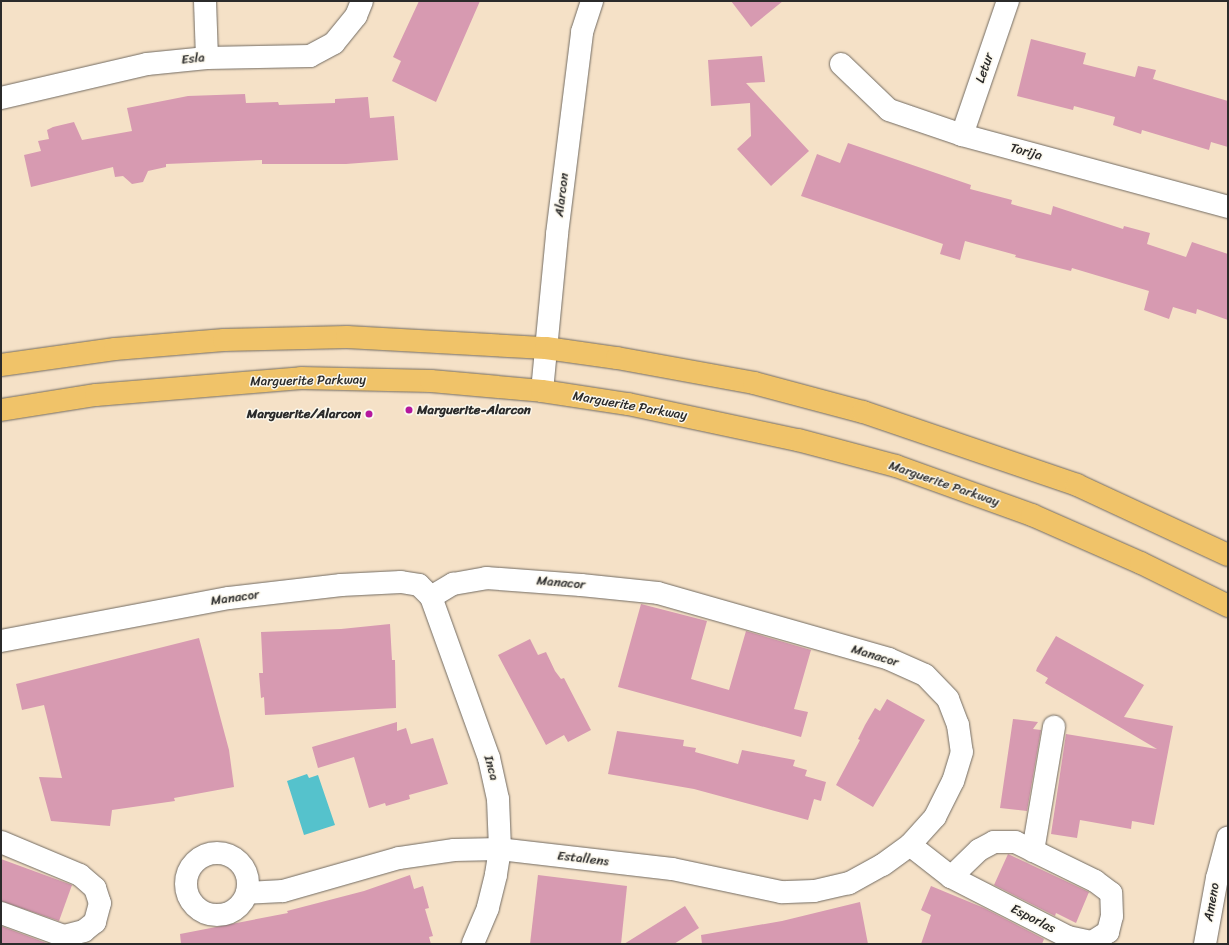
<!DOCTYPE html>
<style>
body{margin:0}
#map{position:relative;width:1229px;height:945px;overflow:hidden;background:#f5e1c7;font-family:Sriracha,sans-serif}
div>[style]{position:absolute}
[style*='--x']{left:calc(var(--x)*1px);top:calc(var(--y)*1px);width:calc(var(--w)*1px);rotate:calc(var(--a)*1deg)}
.water>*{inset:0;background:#55c2cc}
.building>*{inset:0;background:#d79ab1}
.roads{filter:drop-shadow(0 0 1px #726b62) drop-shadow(0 0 1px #726b62)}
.minor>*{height:22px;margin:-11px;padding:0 11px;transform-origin:11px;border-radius:11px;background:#fff}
.minor>.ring{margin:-11px;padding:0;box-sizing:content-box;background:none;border:22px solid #fff;border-radius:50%}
.primary>*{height:22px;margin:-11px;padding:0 11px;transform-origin:11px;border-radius:11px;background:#f0c369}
.dots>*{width:11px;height:11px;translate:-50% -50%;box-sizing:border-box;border:2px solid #fbf7ec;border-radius:50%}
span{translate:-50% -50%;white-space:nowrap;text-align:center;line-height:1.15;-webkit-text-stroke:3px #fbf7ec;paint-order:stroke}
.street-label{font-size:13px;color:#2b2b2b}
.poi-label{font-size:13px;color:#2b2b2b;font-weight:700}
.left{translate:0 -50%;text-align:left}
.right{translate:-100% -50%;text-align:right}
.frame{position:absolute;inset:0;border:2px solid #2b2b2b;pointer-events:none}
</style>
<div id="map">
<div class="water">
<div style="clip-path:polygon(307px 774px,309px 778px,318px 775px,335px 825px,304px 835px,287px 781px)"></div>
</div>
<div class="building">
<div style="clip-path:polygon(419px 1px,480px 1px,436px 102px,392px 81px,401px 61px,393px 57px)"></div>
<div style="clip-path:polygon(731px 1px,783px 1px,751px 27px)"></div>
<div style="clip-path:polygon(1031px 39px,1086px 53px,1083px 64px,1135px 77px,1138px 66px,1156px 70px,1153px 79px,1228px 101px,1228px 147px,1211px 142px,1209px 150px,1142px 130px,1141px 134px,1113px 125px,1115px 117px,1074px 106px,1073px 110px,1017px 96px)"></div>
<div style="clip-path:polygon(762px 56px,765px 82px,746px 83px,809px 151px,771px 186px,737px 149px,751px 136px,750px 103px,711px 106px,708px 60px)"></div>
<div style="clip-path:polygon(245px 94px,246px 103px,278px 102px,279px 105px,335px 103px,335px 99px,368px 97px,370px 118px,394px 116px,398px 160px,346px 164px,262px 164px,262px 160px,166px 164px,166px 167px,148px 171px,143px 182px,132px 184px,123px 176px,115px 177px,113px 167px,31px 187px,24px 155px,41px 151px,38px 141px,49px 139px,47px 130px,53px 127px,74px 122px,82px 140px,132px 131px,127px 108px,188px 96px)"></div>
<div style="clip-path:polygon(848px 143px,971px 185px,970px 189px,1012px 200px,1011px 204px,1051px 215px,1053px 206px,1123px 229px,1124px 226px,1150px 233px,1147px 244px,1186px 257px,1192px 242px,1228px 254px,1228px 320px,1197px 309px,1196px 314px,1173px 307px,1169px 319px,1144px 310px,1149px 291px,1072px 268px,1071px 271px,1015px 257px,1016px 255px,965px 241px,960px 260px,940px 254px,943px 244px,801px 196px,817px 154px,840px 163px)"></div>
<div style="clip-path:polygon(641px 604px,707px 621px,691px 679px,729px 690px,746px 631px,811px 650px,794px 709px,808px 712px,801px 737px,618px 687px)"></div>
<div style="clip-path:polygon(390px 624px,392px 660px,395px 660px,396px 708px,265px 715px,264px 697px,261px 698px,259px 673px,263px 673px,261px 632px,341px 629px)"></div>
<div style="clip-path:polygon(1056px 636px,1144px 685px,1124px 717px,1173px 726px,1154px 825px,1132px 821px,1131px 829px,1080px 820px,1077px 838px,1051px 834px,1066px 734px,1157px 749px,1045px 683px,1048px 678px,1036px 671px,1037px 668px)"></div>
<div style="clip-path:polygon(199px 638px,229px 750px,234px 787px,174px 798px,175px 801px,112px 810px,110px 826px,51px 821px,39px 777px,62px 778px,44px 705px,22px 710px,16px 684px)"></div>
<div style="clip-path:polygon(530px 639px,538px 655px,546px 652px,555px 671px,561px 679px,564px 678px,591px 730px,568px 742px,564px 735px,546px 745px,498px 655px)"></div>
<div style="clip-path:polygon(887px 699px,925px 720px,873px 807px,836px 785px,860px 740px,858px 739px,865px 725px,875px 708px,880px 711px)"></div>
<div style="clip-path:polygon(1013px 719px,1038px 722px,1033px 729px,1041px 730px,1027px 811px,1000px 808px)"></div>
<div style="clip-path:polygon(397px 722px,397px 731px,406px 728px,411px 744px,433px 738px,448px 784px,409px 795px,410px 799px,386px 806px,385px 803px,369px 808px,354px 757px,318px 768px,312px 747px)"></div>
<div style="clip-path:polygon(617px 731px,684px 740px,683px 746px,696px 748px,695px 752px,738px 764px,742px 750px,795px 760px,793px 766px,807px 770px,805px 776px,826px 782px,821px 801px,814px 799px,808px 820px,694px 789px,608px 774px)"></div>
<div style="clip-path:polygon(1008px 854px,1089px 892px,1076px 923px,1056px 913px,1055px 916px,994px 885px)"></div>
<div style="clip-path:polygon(1px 859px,72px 885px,59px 921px,1px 901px)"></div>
<div style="clip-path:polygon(410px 875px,414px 889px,423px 886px,429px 908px,425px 909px,433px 936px,429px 937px,431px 944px,181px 944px,180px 934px,288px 913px,287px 911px,364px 891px)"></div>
<div style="clip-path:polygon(538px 875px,627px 886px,621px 944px,530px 944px)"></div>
<div style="clip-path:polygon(931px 886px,984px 908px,1044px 939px,1042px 944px,921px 944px,931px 915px,921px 910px)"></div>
<div style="clip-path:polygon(860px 902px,868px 944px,702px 944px,701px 935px,782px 921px)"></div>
<div style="clip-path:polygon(685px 906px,699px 928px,674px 944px,624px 944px)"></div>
<div style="clip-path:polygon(1px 926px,49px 944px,1px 944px)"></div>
</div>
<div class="roads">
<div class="minor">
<div style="--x:205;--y:1;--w:57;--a:88"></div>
<div style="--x:841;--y:64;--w:66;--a:43.8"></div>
<div style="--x:889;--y:110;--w:77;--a:18.9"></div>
<div style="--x:962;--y:135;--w:276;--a:15.1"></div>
<div style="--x:1;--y:98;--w:150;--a:-13.1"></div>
<div style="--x:147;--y:64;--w:60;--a:-5.7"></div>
<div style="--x:207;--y:58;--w:103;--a:-1.1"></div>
<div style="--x:310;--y:56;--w:27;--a:-28"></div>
<div style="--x:334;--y:43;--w:35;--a:-51"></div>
<div style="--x:356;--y:16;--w:16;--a:-68"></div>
<div style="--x:962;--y:135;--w:142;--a:-71.1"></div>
<div style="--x:542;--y:391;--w:158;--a:-84.5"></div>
<div style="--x:557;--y:234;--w:204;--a:-82.9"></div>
<div style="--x:582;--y:32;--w:33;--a:-72"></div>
<div style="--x:431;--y:597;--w:171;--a:70.2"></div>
<div style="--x:489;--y:758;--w:42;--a:77.6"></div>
<div style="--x:498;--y:799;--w:50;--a:87.7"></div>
<div style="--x:500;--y:849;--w:26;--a:99"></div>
<div style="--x:496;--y:875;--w:34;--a:104"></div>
<div style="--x:488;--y:908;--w:39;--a:113"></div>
<div style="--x:1;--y:641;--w:232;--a:-10.7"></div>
<div style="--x:229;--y:598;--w:113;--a:-6.6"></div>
<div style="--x:341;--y:585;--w:60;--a:-2.9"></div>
<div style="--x:401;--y:582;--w:18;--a:9"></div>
<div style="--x:419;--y:585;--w:17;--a:45"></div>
<div style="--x:431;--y:597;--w:26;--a:-31"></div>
<div style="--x:453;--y:584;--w:34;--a:-10"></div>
<div style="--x:486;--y:578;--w:95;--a:4.2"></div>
<div style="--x:581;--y:585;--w:77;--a:5.9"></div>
<div style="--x:658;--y:593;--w:240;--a:15.9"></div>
<div style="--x:889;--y:659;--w:39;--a:24"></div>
<div style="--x:925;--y:675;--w:33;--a:46"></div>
<div style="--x:948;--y:699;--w:28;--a:69"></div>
<div style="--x:958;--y:725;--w:27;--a:82"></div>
<div style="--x:962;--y:752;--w:30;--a:107"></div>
<div style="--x:953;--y:781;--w:40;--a:116.6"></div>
<div style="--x:935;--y:817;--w:38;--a:132"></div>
<div style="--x:910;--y:845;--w:34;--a:144"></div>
<div style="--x:882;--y:865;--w:38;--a:151"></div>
<div style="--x:849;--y:883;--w:36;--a:167"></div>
<div style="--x:814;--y:891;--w:33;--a:178"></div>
<div style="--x:781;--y:892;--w:111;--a:-168.1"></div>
<div style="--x:672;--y:869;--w:173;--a:-173.4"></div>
<div style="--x:500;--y:849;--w:46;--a:178.8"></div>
<div style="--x:454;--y:850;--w:56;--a:171.7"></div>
<div style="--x:399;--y:858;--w:121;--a:164.1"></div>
<div style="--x:283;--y:891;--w:36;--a:177"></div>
<div style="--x:1;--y:842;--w:86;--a:22.7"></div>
<div style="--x:80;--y:875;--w:20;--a:41"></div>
<div style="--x:95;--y:888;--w:16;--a:72"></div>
<div style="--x:100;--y:903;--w:20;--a:105"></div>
<div style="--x:95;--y:922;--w:14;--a:141"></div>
<div style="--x:84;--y:931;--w:21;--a:166"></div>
<div style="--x:64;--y:936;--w:67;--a:-159.9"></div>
<div style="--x:910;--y:845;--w:52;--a:38"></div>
<div style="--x:951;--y:877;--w:131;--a:27.1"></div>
<div style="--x:1068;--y:937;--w:25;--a:12"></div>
<div style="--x:1092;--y:942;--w:19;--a:-32"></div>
<div style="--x:1108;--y:932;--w:16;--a:-76"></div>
<div style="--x:1112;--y:916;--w:23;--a:-92"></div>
<div style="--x:1111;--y:893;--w:20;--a:-143"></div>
<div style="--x:1095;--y:881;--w:89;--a:-154"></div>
<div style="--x:1015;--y:842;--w:21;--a:180"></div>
<div style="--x:994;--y:842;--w:17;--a:152"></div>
<div style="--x:979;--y:850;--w:39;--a:136"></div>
<div style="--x:1033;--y:851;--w:126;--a:-80.4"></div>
<div class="ring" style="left:186px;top:853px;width:40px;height:40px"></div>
<div style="--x:1205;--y:944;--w:67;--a:-79.7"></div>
<div style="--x:1217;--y:878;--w:42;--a:-75"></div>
</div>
<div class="primary">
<div style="--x:1;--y:365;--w:115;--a:-8"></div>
<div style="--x:115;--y:349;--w:109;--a:-4.7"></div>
<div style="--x:224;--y:340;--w:123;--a:-1.4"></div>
<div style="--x:347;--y:337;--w:199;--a:3.2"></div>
<div style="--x:546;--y:348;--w:72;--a:8"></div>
<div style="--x:617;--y:358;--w:139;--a:10.3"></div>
<div style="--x:754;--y:383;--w:113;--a:14.9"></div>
<div style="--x:863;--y:412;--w:226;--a:18.8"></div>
<div style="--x:1077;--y:485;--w:166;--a:24.9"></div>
<div style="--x:1;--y:410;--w:96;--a:-9"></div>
<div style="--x:96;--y:395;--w:206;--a:-4.7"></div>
<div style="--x:301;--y:378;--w:130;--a:1.3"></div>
<div style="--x:431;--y:381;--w:111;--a:5.1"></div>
<div style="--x:542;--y:391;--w:87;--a:8.6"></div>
<div style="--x:628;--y:404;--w:174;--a:12"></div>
<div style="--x:798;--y:440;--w:101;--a:14.9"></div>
<div style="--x:896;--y:466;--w:145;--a:19.8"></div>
<div style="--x:1032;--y:515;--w:119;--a:23.8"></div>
<div style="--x:1141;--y:563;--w:97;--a:26.3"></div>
</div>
</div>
<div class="dots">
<div style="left:409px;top:410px;background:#b5179e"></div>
<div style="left:369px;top:414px;background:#b5179e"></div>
</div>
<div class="street-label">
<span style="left:193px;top:59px;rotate:-6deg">Esla</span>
<span style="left:985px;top:68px;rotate:-71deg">Letur</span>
<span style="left:1026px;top:152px;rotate:15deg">Torija</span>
<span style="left:562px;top:195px;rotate:-83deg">Alarcon</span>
<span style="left:308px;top:381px;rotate:-1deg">Marguerite Parkway</span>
<span style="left:630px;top:406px;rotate:10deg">Marguerite Parkway</span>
<span style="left:944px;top:484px;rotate:19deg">Marguerite Parkway</span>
<span style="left:561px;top:583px;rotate:5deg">Manacor</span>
<span style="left:235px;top:598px;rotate:-8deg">Manacor</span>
<span style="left:875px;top:656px;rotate:17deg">Manacor</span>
<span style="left:491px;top:768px;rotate:75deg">Inca</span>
<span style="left:583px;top:859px;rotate:7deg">Estallens</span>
<span style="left:1212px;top:902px;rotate:-80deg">Ameno</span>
<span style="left:1033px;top:919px;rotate:27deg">Esporlas</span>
</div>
<div class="poi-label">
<span class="left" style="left:417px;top:410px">Marguerite-Alarcon</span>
<span class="right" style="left:361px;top:414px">Marguerite/Alarcon</span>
</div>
<div class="frame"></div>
</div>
